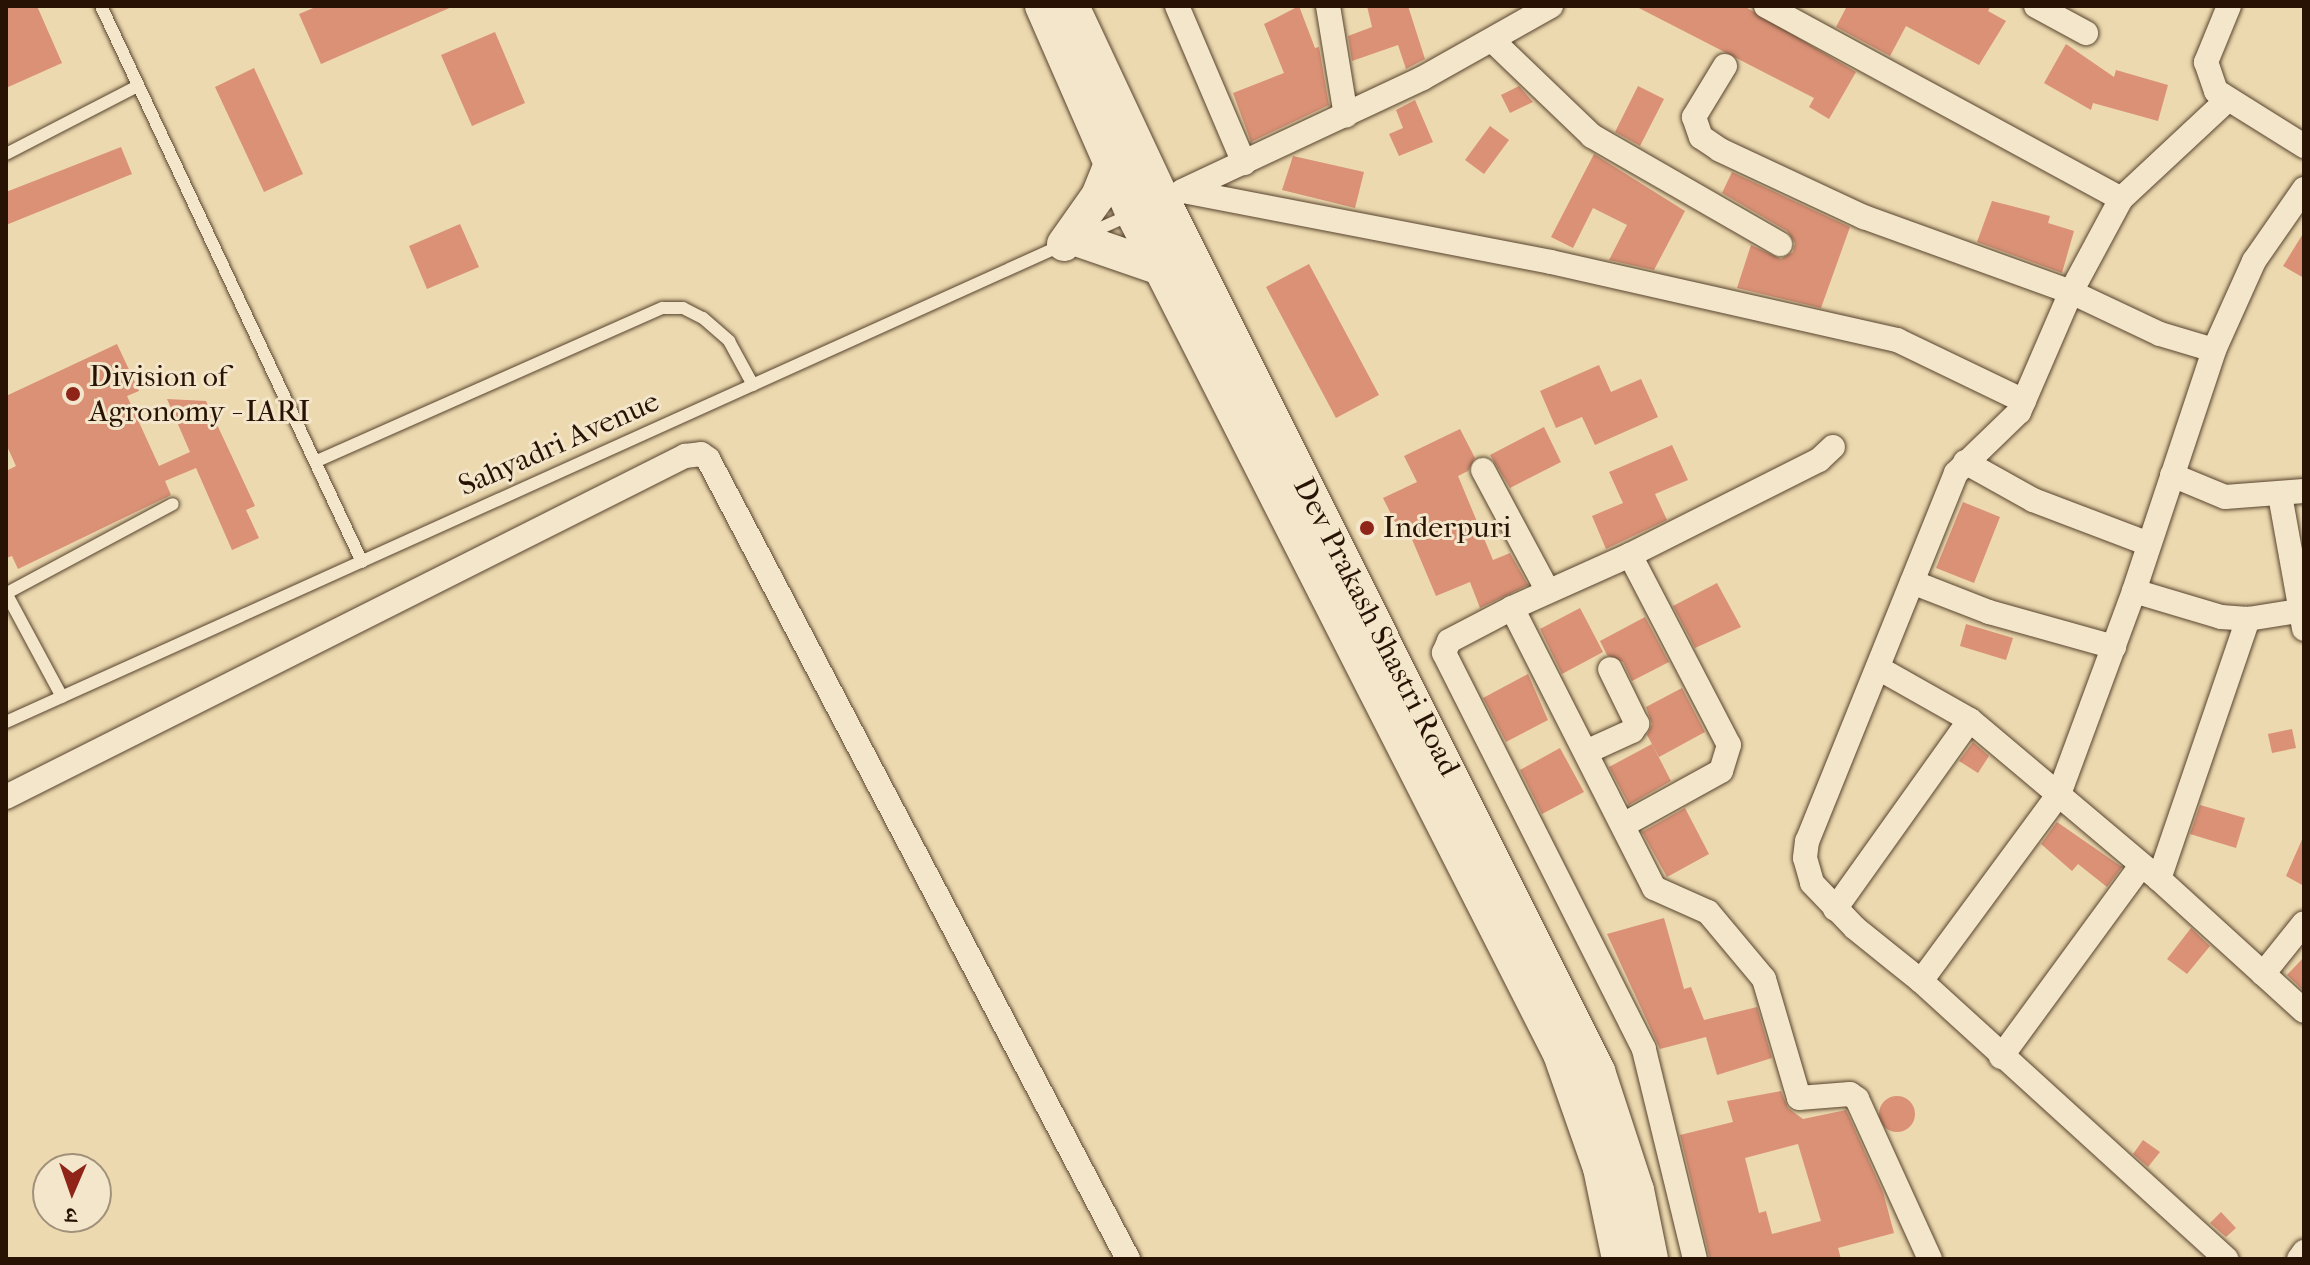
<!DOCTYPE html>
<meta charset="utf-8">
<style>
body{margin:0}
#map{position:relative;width:2310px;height:1265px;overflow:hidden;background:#ecd9af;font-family:"IM FELL French Canon","Noto Serif Devanagari",serif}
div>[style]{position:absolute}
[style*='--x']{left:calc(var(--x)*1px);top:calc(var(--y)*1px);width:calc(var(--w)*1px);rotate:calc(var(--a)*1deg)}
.building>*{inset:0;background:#da9176}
.round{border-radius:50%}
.roads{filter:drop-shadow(0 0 2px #58442e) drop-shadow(0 0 2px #58442e)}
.lane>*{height:12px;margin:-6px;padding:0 6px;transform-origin:6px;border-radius:6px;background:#f3e6cb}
.street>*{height:24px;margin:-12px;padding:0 12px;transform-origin:12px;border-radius:12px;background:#f3e6cb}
.secondary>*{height:34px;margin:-17px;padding:0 17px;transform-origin:17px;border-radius:17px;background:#f3e6cb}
.dots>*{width:22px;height:22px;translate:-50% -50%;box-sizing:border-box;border:4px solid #f3e6cb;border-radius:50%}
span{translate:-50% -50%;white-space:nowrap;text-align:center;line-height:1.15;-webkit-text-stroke:6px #f3e6cb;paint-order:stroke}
.poi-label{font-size:30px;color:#271203}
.left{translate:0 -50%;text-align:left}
.street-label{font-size:30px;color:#271203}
.frame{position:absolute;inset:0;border:8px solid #271203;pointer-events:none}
.north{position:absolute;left:32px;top:1153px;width:80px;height:80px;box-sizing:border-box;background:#f3e6cb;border:2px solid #a1917b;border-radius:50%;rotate:182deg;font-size:22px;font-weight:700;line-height:32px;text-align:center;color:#271203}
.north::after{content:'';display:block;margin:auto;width:28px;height:36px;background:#8f2418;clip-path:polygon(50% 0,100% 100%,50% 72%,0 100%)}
</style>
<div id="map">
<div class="building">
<div style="clip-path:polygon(6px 6px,37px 6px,62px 63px,6px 88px)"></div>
<div style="clip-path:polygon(318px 6px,454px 6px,321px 64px,299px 14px)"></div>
<div style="clip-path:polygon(1299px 6px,1315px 48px,1319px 47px,1329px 105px,1251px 142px,1233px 93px,1284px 73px,1264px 24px)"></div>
<div style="clip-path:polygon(1367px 6px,1408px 6px,1425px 59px,1406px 69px,1398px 45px,1352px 61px,1348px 36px,1372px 27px)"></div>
<div style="clip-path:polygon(1635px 6px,1744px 6px,1856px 72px,1829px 119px,1809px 107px,1814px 98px)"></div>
<div style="clip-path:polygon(1847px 6px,1991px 6px,1988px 11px,2006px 21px,1979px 65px,1906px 26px,1890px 56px,1836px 27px)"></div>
<div style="clip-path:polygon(495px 32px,525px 103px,472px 126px,441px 55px)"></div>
<div style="clip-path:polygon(2066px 44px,2114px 77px,2116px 70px,2168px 85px,2158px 121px,2093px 103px,2091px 110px,2044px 83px)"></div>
<div style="clip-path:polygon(254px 68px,303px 174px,264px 192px,215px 87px)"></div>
<div style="clip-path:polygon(1519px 86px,1533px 102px,1510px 113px,1501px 95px)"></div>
<div style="clip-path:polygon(1638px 86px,1664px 99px,1640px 146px,1615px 132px)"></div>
<div style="clip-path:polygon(1415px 100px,1433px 142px,1399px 156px,1389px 134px,1403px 128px,1396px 110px)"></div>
<div style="clip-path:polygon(1490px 126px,1509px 140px,1484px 174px,1465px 160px)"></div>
<div style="clip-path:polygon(121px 147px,132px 174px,6px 225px,6px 192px)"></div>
<div style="clip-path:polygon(1594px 154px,1685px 211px,1654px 270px,1609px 260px,1627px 225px,1593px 208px,1573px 248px,1551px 237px)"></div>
<div style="clip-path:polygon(1293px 156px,1364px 172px,1355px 208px,1282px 190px)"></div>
<div style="clip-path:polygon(1732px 172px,1850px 227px,1821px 308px,1737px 288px,1751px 245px,1781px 259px,1793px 252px,1795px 243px,1787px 231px,1722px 193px)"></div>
<div style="clip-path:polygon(1992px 201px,2050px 216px,2048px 223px,2074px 231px,2062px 273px,1977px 242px)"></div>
<div style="clip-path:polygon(460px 224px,479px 267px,427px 289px,409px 246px)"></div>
<div style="clip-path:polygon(2304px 232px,2304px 278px,2283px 266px)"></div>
<div style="clip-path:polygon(1309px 264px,1379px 395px,1336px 418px,1266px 287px)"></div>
<div style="clip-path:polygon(117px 344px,139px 391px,127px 396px,159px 466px,190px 452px,167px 399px,206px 401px,255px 506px,246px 510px,259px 538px,232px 550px,196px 468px,165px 481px,171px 495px,18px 569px,12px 556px,6px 558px,6px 471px,16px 466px,6px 444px,6px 396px)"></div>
<div style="clip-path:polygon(1599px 365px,1611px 392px,1641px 379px,1658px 417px,1595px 445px,1582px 417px,1556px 428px,1540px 391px)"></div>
<div style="clip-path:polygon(1544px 427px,1561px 462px,1510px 488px,1490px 455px)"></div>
<div style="clip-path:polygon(1460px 429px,1475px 458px,1468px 471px,1458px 476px,1493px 560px,1510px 553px,1528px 585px,1480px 608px,1470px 582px,1436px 596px,1411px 537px,1404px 540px,1383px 498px,1417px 482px,1404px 456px)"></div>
<div style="clip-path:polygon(1672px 445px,1688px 480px,1655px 494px,1667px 520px,1606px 549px,1592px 516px,1623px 503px,1609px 472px)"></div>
<div style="clip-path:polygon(1963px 502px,2000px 517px,1974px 583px,1936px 568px)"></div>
<div style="clip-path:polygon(1717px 583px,1741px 627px,1695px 648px,1673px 606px)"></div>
<div style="clip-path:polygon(1580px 608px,1603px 652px,1562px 674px,1540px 629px)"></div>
<div style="clip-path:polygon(1645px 617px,1669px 662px,1632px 681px,1623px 662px,1607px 655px,1600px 641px)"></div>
<div style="clip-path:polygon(1966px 624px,2013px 638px,2006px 660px,1960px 646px)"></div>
<div style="clip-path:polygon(1528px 674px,1548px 720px,1506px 742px,1483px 698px)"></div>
<div style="clip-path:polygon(1682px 688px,1705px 732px,1659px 757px,1647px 735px,1652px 724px,1646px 707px)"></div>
<div style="clip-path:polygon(2292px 729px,2296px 748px,2272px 753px,2268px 734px)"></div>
<div style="clip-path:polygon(1973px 742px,1989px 756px,1978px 773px,1959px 761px)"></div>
<div style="clip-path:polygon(1652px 744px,1671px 781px,1629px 805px,1609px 767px)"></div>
<div style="clip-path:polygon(1560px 748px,1584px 792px,1542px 814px,1520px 770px)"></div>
<div style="clip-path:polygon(2200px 805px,2245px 818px,2236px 848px,2190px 834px)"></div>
<div style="clip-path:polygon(1685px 808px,1709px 854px,1667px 877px,1642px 832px)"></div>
<div style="clip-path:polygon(2057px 822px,2122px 867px,2107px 887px,2078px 864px,2072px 871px,2041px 844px)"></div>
<div style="clip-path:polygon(2304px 835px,2304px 886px,2286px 876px)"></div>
<div style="clip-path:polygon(1664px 918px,1684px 989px,1691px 987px,1704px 1020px,1757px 1007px,1772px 1058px,1717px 1075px,1706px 1037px,1660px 1049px,1607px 934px)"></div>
<div style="clip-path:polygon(2191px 928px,2210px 946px,2187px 974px,2167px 959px)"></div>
<div style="clip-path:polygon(2304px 957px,2304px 991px,2287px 975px)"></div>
<div style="clip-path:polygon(evenodd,1781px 1091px,1788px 1108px,1803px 1119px,1846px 1110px,1883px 1192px,1894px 1233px,1838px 1248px,1841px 1259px,1710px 1259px,1680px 1135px,1733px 1122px,1727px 1101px,1781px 1091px,1798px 1144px,1821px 1221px,1772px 1234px,1766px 1211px,1759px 1213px,1745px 1158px,1798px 1144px)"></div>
<div class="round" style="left:1879px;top:1096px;width:36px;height:36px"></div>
<div style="clip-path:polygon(2143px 1140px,2160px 1152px,2148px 1167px,2133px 1154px)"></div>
<div style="clip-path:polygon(2221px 1212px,2236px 1228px,2226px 1237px,2210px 1223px)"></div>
</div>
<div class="roads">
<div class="lane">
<div style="--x:101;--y:6;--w:614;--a:64.85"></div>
<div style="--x:6;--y:154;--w:146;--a:-27.3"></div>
<div style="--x:1085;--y:235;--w:49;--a:-24"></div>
<div style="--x:317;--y:461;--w:378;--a:-23.9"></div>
<div style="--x:663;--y:308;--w:20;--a:0"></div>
<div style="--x:683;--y:308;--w:22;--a:27"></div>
<div style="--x:703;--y:318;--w:35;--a:41"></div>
<div style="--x:729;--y:341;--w:50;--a:61.4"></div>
<div style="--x:6;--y:593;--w:118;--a:61.7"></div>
<div style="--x:7;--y:593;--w:188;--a:-28.2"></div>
<div style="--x:6;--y:722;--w:1156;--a:-24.3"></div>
</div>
<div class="street">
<div style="--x:1177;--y:6;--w:171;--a:66.9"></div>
<div style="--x:1328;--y:6;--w:111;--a:80.7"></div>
<div style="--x:1766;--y:6;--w:404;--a:28.5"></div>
<div style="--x:2121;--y:199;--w:145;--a:-43"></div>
<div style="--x:2036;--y:6;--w:57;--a:28.4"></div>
<div style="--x:2229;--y:6;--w:61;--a:112.3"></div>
<div style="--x:2206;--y:62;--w:31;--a:71"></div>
<div style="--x:2216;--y:91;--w:104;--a:32"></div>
<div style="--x:1494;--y:42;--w:136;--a:43.8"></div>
<div style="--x:1592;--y:136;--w:217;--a:29.9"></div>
<div style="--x:1725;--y:66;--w:60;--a:121.3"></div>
<div style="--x:1694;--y:117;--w:21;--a:71"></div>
<div style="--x:1701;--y:137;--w:23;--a:34"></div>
<div style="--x:1720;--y:150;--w:159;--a:25"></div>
<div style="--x:1864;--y:217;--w:220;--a:19.9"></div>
<div style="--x:2071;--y:292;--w:98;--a:25.3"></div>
<div style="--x:2160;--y:334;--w:56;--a:16.5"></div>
<div style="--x:1182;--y:191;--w:266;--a:-25.1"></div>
<div style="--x:1423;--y:78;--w:147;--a:-29.4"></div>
<div style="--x:1183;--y:191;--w:375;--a:10.9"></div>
<div style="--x:1551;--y:262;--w:355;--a:12.7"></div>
<div style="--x:1897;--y:340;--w:141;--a:25.7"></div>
<div style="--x:2121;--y:199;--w:106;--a:118.3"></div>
<div style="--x:2071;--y:292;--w:131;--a:113.4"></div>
<div style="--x:2019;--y:412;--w:88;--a:135.9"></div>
<div style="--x:1956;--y:473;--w:397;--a:112"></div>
<div style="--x:1807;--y:841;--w:17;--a:97"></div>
<div style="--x:1805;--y:858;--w:26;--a:74"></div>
<div style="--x:1812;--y:883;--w:62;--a:46.3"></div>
<div style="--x:1855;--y:928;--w:85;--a:38.8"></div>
<div style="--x:1921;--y:981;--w:413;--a:42.3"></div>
<div style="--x:1965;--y:462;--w:78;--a:29.2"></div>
<div style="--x:2033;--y:500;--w:124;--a:20.8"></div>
<div style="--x:1483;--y:470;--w:137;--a:61.8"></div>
<div style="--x:2172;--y:475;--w:57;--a:22.5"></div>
<div style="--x:2225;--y:497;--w:79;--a:-4.3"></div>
<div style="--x:2280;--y:495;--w:136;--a:79.8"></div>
<div style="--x:1630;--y:555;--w:212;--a:-26.7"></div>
<div style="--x:1819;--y:460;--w:19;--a:-43"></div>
<div style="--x:1912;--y:582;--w:83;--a:21.3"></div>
<div style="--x:1989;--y:612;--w:130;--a:15.6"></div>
<div style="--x:2134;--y:591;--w:91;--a:16.6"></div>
<div style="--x:2221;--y:617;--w:27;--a:4"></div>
<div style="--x:2248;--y:619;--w:57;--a:-9.1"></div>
<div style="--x:1512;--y:608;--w:129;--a:-24.2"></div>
<div style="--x:1630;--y:555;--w:214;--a:62.5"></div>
<div style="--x:1729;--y:745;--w:27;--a:107"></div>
<div style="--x:1721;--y:771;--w:112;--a:151.1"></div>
<div style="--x:1880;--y:669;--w:103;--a:29.5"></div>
<div style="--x:1970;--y:720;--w:247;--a:40.1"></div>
<div style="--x:2159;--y:879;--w:196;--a:42.3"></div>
<div style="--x:1586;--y:752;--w:51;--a:-24.5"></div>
<div style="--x:1632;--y:731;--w:9;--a:-54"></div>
<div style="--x:1637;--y:724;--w:61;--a:-116.1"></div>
<div style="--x:6;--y:797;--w:760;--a:-26.67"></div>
<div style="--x:685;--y:456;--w:16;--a:-7"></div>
<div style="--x:701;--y:454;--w:9;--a:36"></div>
<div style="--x:708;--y:459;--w:904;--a:62.3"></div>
<div style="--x:2159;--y:879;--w:275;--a:-71.1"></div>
<div style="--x:1835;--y:909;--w:232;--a:-54.5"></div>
<div style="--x:2263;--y:974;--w:65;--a:-51.2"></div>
<div style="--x:1921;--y:981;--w:232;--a:-53.6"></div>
<div style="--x:2059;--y:794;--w:216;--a:-69.7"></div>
<div style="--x:2134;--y:591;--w:254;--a:-71.6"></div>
<div style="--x:2214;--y:350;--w:98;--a:-65.8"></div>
<div style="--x:2254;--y:261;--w:88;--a:-55.2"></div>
<div style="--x:2001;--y:1057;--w:237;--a:-53.8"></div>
<div style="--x:1695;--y:1259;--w:216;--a:-103.7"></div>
<div style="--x:1644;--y:1049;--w:444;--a:-116.8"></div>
<div style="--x:1444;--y:653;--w:13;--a:-67"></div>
<div style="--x:1449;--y:641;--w:71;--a:-27.6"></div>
<div style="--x:1512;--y:608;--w:314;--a:63.1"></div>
<div style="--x:1654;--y:888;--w:59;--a:24"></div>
<div style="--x:1708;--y:912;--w:87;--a:50.1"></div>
<div style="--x:1764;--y:979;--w:124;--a:73.6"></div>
<div style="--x:1799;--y:1098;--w:51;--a:-4.5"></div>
<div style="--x:1850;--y:1094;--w:9;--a:36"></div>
<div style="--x:1857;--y:1099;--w:176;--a:65.5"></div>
<div style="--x:2299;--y:1259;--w:9;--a:-54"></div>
</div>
<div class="secondary">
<div style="--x:1042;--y:6;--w:227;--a:66.4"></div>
<div style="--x:1133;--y:214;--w:942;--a:63.05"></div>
<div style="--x:1560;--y:1054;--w:121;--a:70.7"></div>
<div style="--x:1600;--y:1168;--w:93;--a:78.2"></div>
<div style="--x:1072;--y:6;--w:214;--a:64.9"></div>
<div style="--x:1163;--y:200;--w:974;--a:63.46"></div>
<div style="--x:1598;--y:1071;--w:125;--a:71.9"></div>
<div style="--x:1637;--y:1190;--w:70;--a:78.5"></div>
<div style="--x:1076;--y:239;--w:89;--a:19"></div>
<div style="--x:1064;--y:244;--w:59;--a:-54.7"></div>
<div style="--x:1098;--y:196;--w:35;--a:-68"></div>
</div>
</div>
<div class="dots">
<div style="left:73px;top:394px;background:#8f2418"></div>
<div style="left:1367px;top:528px;background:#8f2418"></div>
</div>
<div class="poi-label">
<span class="left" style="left:89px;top:394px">Division of<br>Agronomy - IARI</span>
<span class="left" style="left:1383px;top:528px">Inderpuri</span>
</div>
<div class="street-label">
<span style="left:559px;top:444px;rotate:-24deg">Sahyadri Avenue</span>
<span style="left:1376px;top:627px;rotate:63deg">Dev Prakash Shastri Road</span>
</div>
<div class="frame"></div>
<div class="north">उ</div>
</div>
